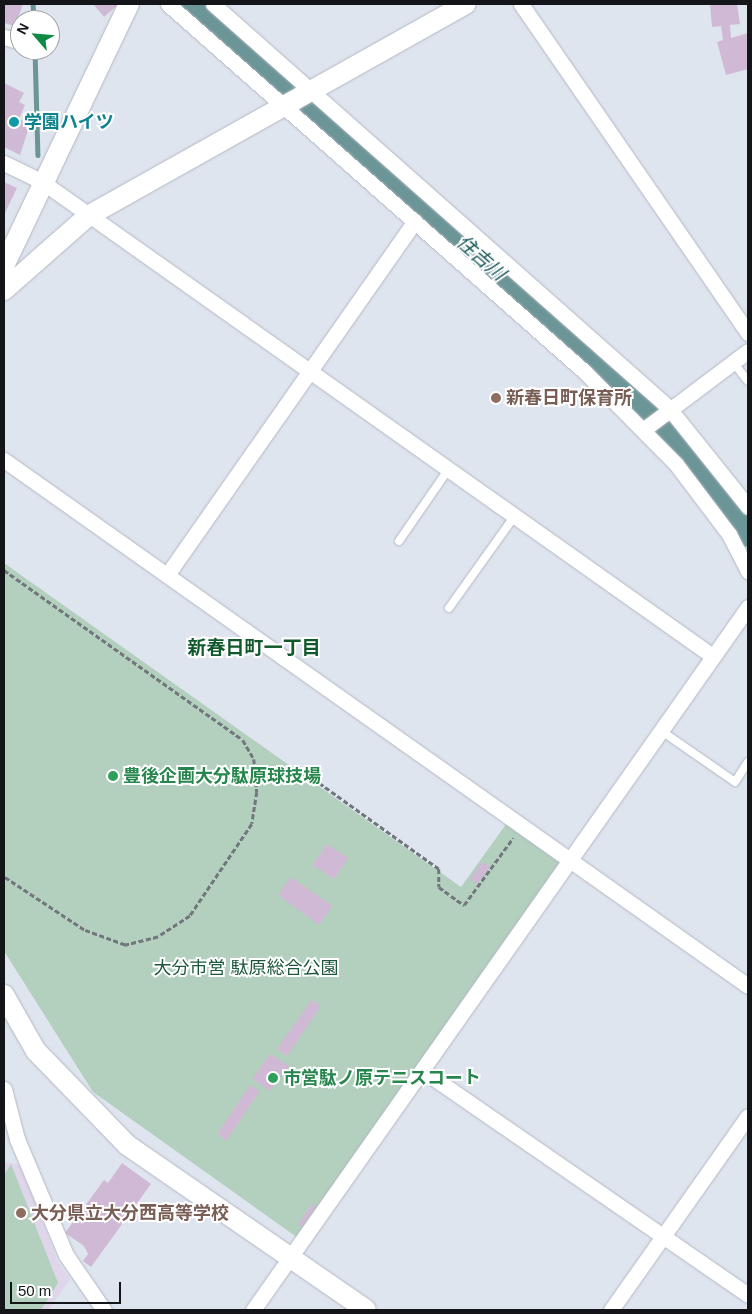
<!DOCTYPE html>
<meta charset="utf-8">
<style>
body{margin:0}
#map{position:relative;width:752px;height:1314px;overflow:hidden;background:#dfe5ef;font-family:Arial,"Noto Sans JP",sans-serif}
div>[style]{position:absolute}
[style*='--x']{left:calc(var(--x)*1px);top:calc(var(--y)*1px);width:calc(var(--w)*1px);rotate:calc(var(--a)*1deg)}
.education>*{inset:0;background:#dfd6eb}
.green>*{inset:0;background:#b3cfbe}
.stream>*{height:4.5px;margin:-2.25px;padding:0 2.25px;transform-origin:2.25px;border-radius:2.25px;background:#6b9596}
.river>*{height:26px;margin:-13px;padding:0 13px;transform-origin:13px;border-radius:13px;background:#6b9596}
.building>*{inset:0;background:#d0b9d4}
.path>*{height:2.5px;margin-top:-1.25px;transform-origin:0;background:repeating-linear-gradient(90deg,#72767d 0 5px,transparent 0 7.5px)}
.roads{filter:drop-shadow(0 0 1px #b3b8c2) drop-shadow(0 0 1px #b3b8c2)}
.service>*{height:8px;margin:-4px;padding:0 4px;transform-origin:4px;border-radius:4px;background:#fff}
.minor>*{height:15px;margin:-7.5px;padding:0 7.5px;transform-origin:7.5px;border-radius:7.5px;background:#fff}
.tertiary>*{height:20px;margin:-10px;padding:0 10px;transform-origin:10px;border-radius:10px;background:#fff}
.dots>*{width:14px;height:14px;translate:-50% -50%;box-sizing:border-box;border:2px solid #fff;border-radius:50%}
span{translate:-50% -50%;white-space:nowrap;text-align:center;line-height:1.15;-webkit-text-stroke:4px #fff;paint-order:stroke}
.culture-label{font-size:18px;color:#0d838f;font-weight:700}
.left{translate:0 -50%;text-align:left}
.education-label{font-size:18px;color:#785e54;font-weight:700}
.leisure-label{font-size:18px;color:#27864d;font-weight:700}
.park-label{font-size:18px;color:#1d573c}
.water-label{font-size:19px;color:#155455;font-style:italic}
.neighbourhood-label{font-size:19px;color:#11592c;font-weight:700}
.frame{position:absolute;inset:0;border:5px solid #131519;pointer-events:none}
.north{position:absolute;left:10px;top:10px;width:50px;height:50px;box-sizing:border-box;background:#fff;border:1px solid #a1a1a3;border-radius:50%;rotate:297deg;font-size:14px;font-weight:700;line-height:20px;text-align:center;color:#131519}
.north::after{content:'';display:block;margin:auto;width:18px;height:22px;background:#0f8944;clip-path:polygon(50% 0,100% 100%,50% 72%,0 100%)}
.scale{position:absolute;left:10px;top:1282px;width:111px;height:22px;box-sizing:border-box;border:2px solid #131519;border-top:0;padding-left:6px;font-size:15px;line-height:18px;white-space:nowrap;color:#131519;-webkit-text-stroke:4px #fff;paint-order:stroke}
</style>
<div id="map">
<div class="education">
<div style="clip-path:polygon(4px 1162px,20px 1165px,58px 1262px,70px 1279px,49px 1310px,4px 1310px)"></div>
</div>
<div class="green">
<div style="clip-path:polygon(4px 563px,461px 887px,509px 820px,565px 861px,298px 1238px,93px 1092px,4px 951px)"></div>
<div style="clip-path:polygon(11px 1164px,58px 1283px,41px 1310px,4px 1310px,4px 1175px)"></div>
</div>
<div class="stream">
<div style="--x:33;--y:4;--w:16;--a:86"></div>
<div style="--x:35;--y:50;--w:105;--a:88.4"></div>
</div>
<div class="river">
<div style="--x:192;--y:4;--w:522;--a:41.27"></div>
<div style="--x:584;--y:348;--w:176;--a:46.2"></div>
<div style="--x:706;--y:475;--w:72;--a:54.6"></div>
</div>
<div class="building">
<div style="clip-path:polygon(4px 4px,23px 4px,15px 26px,4px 23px)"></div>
<div style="clip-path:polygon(93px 4px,119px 4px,104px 17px)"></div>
<div style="clip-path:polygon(710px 4px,737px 4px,740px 24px,730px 25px,731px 38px,748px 33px,748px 69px,726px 75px,717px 42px,723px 40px,721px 26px,712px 27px)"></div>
<div style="clip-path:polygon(4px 83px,24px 93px,19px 102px,25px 105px,19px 119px,30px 124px,20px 155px,4px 147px)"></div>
<div style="clip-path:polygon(4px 182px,17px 188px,4px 215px)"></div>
<div style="clip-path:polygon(327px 844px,348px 858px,334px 879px,312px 865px)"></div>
<div style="clip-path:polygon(482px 862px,490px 867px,477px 884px,470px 879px)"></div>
<div style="clip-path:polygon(291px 877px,332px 906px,319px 925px,278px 895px)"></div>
<div style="clip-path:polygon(311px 1000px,321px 1006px,287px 1056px,277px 1049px)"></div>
<div style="clip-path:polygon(270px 1054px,289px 1066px,270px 1091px,252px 1079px)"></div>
<div style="clip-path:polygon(250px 1085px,260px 1091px,226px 1141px,217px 1134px)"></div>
<div style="clip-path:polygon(122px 1163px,151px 1184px,91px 1267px,83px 1261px,88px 1254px,84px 1246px,65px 1233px,104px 1180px,108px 1183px)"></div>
<div style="clip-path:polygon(312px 1204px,316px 1207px,302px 1227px,298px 1224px)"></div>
</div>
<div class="path">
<div style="--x:4;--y:570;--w:293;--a:35.4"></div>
<div style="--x:243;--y:740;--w:22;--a:60"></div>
<div style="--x:254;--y:759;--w:33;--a:85"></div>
<div style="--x:257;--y:792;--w:32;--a:99"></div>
<div style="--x:252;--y:824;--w:111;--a:124"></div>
<div style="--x:190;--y:916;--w:38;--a:147"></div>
<div style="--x:158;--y:937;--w:34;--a:166"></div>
<div style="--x:125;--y:945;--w:44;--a:-159.9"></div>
<div style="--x:84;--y:930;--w:96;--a:-146.5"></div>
<div style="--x:256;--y:777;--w:51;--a:-3.4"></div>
<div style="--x:307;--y:774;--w:163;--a:35.7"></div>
<div style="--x:439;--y:869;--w:18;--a:90"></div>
<div style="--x:439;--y:887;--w:31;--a:36"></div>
<div style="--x:464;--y:905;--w:83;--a:-53.8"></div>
</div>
<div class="roads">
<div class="service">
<div style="--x:733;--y:362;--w:24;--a:52"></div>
<div style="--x:399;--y:541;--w:86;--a:-55.4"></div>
<div style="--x:449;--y:608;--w:112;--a:-54.5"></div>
<div style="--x:660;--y:730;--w:91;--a:34.7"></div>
<div style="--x:735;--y:782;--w:24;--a:-57"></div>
</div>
<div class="minor">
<div style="--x:168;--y:4;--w:556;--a:41.43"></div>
<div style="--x:585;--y:372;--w:129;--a:45.3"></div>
<div style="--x:676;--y:464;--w:88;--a:52.9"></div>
<div style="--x:729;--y:534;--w:42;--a:62.8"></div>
<div style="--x:213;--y:4;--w:608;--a:41.53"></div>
<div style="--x:668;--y:407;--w:128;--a:51.3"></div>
<div style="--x:521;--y:4;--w:400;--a:55.4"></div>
<div style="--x:4;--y:37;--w:10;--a:17"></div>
<div style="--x:4;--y:163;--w:41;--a:25.9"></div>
<div style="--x:41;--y:181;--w:821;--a:35.28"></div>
<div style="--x:643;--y:430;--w:131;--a:-37"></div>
<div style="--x:4;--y:460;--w:911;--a:35.26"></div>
<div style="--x:167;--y:575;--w:432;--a:-55"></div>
<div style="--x:422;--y:1070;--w:396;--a:34.6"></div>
<div style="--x:4;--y:1089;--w:52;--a:75.4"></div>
<div style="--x:17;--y:1139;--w:126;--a:67.1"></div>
<div style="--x:66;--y:1255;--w:67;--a:55.4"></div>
<div style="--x:253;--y:1310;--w:860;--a:-54.85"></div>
<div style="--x:611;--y:1310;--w:237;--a:-54.8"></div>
</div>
<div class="tertiary">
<div style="--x:4;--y:266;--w:290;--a:-64.5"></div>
<div style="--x:4;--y:290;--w:112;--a:-41.4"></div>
<div style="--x:88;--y:216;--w:433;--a:-29.3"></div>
<div style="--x:4;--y:995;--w:64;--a:60.3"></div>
<div style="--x:36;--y:1051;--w:131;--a:45.9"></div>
<div style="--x:127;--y:1145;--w:290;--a:34.6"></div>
</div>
</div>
<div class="dots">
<div style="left:14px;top:122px;background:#0f9aa8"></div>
<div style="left:496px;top:398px;background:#8d6e63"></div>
<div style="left:113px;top:776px;background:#2e9e5b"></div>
<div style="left:273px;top:1078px;background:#2e9e5b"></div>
<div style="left:21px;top:1213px;background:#8d6e63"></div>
</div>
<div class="culture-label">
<span class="left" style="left:24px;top:122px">学園ハイツ</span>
</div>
<div class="education-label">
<span class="left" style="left:506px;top:398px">新春日町保育所</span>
<span class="left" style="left:31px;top:1213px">大分県立大分西高等学校</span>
</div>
<div class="leisure-label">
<span class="left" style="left:123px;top:776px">豊後企画大分駄原球技場</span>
<span class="left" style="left:283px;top:1078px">市営駄ノ原テニスコート</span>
</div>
<div class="park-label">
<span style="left:246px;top:968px">大分市営 駄原総合公園</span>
</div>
<div class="water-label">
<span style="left:481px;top:258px;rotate:41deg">住吉川</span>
</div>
<div class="neighbourhood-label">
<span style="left:254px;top:648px">新春日町一丁目</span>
</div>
<div class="frame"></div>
<div class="north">N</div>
<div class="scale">50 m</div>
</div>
